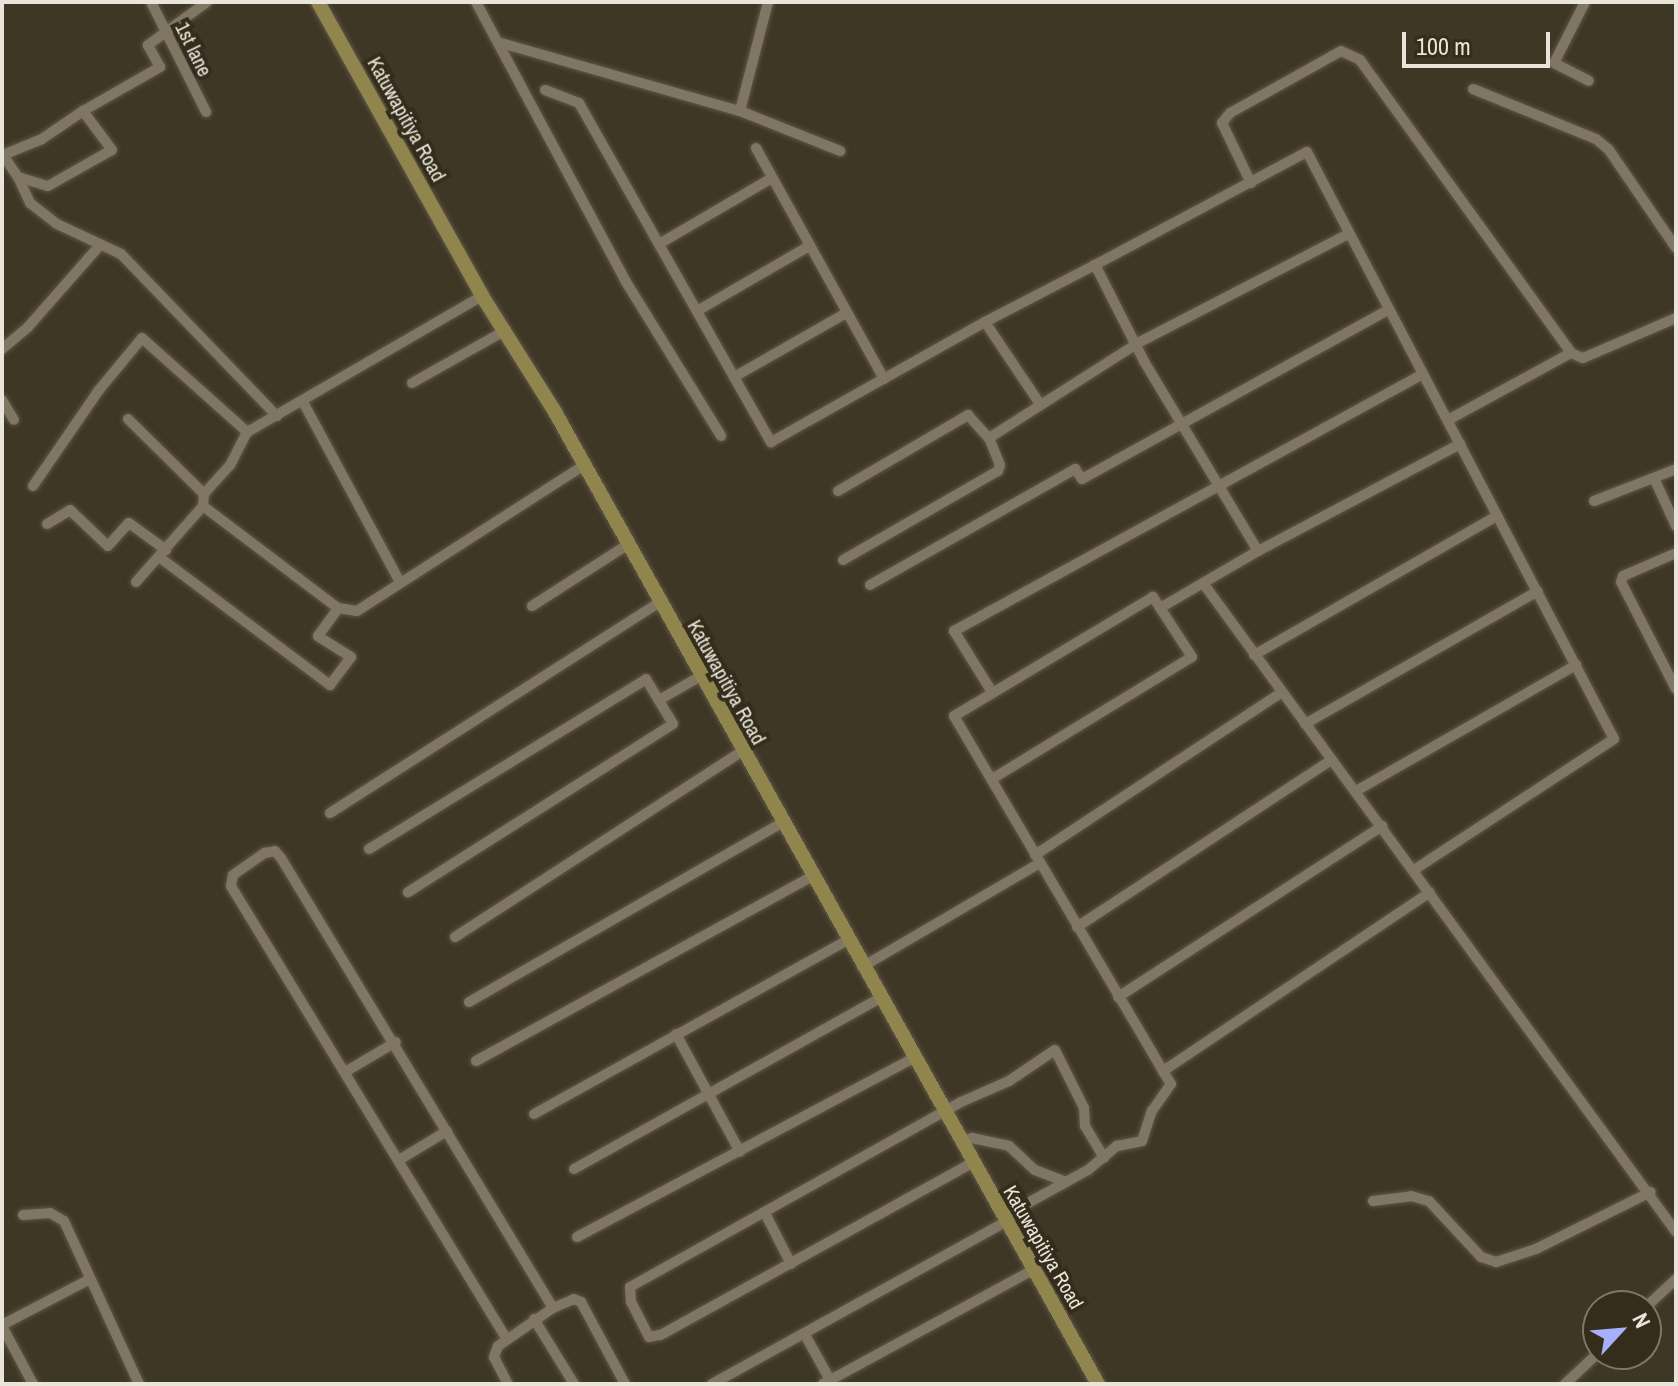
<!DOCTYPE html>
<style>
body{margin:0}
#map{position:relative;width:1678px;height:1386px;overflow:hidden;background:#3f3726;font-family:"Archivo Narrow",sans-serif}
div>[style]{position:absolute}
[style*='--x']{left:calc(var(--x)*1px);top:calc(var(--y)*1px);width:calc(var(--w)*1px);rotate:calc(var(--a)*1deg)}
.roads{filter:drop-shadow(0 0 2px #5d5647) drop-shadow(0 0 2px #5d5647)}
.street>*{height:10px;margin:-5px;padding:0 5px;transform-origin:5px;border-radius:5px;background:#7f7664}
.secondary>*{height:14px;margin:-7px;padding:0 7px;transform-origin:7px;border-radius:7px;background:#90854d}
span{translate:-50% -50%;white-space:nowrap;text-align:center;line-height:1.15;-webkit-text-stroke:8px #342d1c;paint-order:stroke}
.street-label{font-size:20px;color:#eae5db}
.frame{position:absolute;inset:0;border:4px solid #eae5db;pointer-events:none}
.north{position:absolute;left:1582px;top:1290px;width:80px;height:80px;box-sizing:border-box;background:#342d1c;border:2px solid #7d7768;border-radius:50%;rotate:64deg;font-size:22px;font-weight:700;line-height:32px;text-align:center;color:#eae5db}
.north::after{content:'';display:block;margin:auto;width:28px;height:36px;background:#a6b1fc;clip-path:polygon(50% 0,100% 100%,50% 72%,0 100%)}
.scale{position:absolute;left:1402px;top:32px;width:148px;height:36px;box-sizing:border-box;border:4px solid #eae5db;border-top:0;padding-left:10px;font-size:24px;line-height:28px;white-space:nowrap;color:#eae5db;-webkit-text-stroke:6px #342d1c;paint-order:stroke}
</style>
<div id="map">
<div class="roads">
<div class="street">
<div style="--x:151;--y:2;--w:123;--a:63.4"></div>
<div style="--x:476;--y:2;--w:318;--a:61.8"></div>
<div style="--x:626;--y:282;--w:181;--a:58.3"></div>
<div style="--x:1585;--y:2;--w:68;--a:116.9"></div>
<div style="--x:1554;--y:63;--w:39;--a:27"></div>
<div style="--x:501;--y:43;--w:248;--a:15.9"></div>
<div style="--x:740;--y:111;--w:108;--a:21.8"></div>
<div style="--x:1473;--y:89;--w:133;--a:22.1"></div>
<div style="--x:1596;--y:139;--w:17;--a:40"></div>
<div style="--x:1609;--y:150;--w:119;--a:55.6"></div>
<div style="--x:545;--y:90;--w:36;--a:21"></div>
<div style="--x:579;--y:103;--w:390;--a:60.5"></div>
<div style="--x:771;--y:442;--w:245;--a:-29.3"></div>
<div style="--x:83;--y:111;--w:50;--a:145.7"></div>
<div style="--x:42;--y:139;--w:42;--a:157.7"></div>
<div style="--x:3;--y:155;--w:27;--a:56"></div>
<div style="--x:18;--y:177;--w:31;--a:17"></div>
<div style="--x:48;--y:186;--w:73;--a:-29.4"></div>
<div style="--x:112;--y:150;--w:49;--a:-126.6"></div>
<div style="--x:83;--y:111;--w:89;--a:-29.7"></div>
<div style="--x:160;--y:67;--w:25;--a:-119"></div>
<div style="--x:148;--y:45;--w:73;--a:-36.1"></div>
<div style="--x:740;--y:111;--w:113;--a:-75.6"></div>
<div style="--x:756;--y:148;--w:264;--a:61"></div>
<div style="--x:18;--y:177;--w:29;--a:65"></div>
<div style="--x:30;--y:203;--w:34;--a:38"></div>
<div style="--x:57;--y:224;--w:71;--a:25.1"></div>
<div style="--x:121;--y:254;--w:225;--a:46.1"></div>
<div style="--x:1251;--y:183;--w:67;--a:-115.8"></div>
<div style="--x:1222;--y:123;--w:13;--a:-51"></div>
<div style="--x:1230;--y:113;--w:127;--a:-29.2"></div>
<div style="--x:1341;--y:51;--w:21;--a:25"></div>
<div style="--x:1360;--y:60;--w:361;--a:54.2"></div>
<div style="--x:659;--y:244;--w:131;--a:-30.3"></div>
<div style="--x:482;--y:296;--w:272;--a:149.9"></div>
<div style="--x:247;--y:432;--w:37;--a:117"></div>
<div style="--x:230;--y:465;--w:39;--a:132"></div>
<div style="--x:204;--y:494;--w:12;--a:95"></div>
<div style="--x:203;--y:506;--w:169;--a:37.1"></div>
<div style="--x:338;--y:608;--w:19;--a:9"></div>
<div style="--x:357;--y:611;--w:270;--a:-32.7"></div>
<div style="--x:697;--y:311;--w:129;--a:-30.1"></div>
<div style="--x:2;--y:349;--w:34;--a:-40"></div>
<div style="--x:28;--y:327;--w:109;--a:-48.7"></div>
<div style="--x:734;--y:377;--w:129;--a:-29.7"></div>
<div style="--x:412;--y:383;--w:108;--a:-29.4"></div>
<div style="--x:2;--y:400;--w:23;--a:59"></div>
<div style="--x:303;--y:402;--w:204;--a:61.7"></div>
<div style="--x:1040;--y:404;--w:99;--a:-123.9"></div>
<div style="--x:985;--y:322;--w:124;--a:-27.4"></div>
<div style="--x:128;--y:419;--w:107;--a:44.6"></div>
<div style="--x:1448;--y:420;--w:140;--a:-28.6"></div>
<div style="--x:1571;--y:353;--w:13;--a:23"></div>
<div style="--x:1583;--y:358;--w:101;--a:-23.3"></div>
<div style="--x:1654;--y:478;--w:53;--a:65.4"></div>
<div style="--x:33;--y:486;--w:116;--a:-55.5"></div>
<div style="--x:99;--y:390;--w:67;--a:-50.4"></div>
<div style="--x:142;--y:338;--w:141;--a:41.8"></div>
<div style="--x:838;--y:491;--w:151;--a:-30.3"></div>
<div style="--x:968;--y:415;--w:31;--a:48"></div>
<div style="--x:989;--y:438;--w:177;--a:-32.5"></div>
<div style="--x:1138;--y:343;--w:237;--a:-27.4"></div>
<div style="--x:1594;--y:501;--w:88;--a:-21.3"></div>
<div style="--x:47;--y:524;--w:27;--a:-31"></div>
<div style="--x:70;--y:510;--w:52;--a:43.5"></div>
<div style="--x:108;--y:546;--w:31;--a:-48"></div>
<div style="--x:129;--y:523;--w:46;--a:36.1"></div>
<div style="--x:1258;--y:551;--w:229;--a:-27.9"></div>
<div style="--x:1676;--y:553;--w:58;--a:156.5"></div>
<div style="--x:1623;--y:576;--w:6;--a:108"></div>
<div style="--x:1621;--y:582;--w:120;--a:62.8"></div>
<div style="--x:159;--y:557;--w:214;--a:36.8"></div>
<div style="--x:330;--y:685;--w:35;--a:-53"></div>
<div style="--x:351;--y:657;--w:39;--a:-148"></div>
<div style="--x:318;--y:636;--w:34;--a:-54"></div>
<div style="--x:843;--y:560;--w:179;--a:-29.9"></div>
<div style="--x:998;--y:471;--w:6;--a:-72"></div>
<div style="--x:1000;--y:465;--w:29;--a:-112"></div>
<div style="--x:136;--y:582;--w:101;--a:-48.6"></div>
<div style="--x:1203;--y:583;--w:803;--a:53.91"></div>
<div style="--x:870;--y:585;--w:236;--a:-29.5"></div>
<div style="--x:1075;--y:469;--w:12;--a:55"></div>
<div style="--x:1082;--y:479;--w:350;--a:-28.9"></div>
<div style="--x:532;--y:606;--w:113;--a:-32.7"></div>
<div style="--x:1160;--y:608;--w:113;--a:-30.2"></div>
<div style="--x:1258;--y:551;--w:222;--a:-121"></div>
<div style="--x:1144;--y:361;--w:108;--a:-117"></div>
<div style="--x:1095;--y:265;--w:240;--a:-28.1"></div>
<div style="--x:1307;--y:152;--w:662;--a:62.39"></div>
<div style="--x:1614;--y:739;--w:239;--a:146.8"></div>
<div style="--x:1254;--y:655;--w:280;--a:-29.8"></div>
<div style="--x:992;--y:692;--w:72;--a:-121.9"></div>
<div style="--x:954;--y:631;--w:535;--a:-28.72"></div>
<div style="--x:659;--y:700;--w:48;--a:-29.7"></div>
<div style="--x:1305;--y:724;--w:268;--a:-29.7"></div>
<div style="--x:992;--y:779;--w:234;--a:-31.4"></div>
<div style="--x:1192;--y:657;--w:72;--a:-123"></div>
<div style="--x:1153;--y:597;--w:232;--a:149.1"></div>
<div style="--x:954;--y:716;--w:412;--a:59.5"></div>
<div style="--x:1163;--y:1071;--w:321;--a:-33.8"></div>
<div style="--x:1356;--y:791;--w:254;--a:-29.8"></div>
<div style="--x:330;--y:813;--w:390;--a:-32.6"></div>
<div style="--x:369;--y:849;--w:325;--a:-31.5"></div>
<div style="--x:646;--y:679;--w:52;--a:59"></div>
<div style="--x:673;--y:724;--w:314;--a:147.6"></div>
<div style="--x:1035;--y:855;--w:295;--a:-33.4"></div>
<div style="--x:1077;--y:927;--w:304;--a:-33.3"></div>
<div style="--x:455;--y:937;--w:342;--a:-32.9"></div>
<div style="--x:862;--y:967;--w:206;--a:-30.3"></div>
<div style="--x:1118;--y:997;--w:315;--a:-32.9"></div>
<div style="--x:469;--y:1002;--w:362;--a:-29.8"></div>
<div style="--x:676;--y:1034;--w:134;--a:61.5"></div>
<div style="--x:476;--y:1061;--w:384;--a:-28.8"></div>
<div style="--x:345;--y:1072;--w:59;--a:-30.5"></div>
<div style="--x:534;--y:1114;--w:359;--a:-29"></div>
<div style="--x:962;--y:1144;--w:12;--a:-31"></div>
<div style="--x:972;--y:1138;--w:38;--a:12"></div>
<div style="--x:1009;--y:1146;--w:35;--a:43"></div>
<div style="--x:1035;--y:1170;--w:33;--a:21"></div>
<div style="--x:399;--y:1160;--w:56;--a:-31.1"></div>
<div style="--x:972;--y:1163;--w:356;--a:151.1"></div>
<div style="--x:660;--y:1335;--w:11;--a:170"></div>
<div style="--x:649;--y:1337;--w:39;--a:-117"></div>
<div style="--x:631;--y:1302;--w:15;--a:-94"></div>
<div style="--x:630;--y:1287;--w:379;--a:-29.2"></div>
<div style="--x:961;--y:1102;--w:52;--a:-23.6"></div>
<div style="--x:1009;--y:1081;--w:55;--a:-34"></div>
<div style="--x:1055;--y:1050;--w:65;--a:63.4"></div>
<div style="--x:1084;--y:1108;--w:18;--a:87"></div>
<div style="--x:1085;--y:1126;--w:37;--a:59"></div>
<div style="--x:574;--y:1169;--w:351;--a:-29.2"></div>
<div style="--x:1373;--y:1201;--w:38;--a:-7"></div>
<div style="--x:1411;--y:1196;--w:19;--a:16"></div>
<div style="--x:1429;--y:1201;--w:76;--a:47.1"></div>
<div style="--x:1481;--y:1257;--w:16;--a:18"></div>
<div style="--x:1496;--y:1262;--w:42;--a:-18"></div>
<div style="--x:1536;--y:1249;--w:128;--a:-26.4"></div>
<div style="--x:23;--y:1215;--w:27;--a:-4"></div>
<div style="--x:50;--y:1213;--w:16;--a:30"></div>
<div style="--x:64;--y:1221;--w:179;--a:65.3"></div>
<div style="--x:766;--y:1215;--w:55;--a:63"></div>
<div style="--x:577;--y:1237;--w:379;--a:-28"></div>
<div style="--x:1646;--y:1307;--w:41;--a:-43"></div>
<div style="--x:553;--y:1308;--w:23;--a:-23"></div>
<div style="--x:574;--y:1299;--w:8;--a:23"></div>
<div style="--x:581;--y:1302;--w:93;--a:61.8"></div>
<div style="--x:534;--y:1319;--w:76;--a:58.4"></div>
<div style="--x:2;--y:1325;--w:97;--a:-27.6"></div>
<div style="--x:2;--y:1326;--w:66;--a:61.9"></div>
<div style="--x:804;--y:1333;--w:54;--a:61"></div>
<div style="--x:506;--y:1338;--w:529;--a:-121.32"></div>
<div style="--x:231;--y:886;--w:11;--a:-80"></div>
<div style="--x:233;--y:875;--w:39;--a:-35"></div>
<div style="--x:265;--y:853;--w:10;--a:-11"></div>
<div style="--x:275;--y:851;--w:9;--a:49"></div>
<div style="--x:281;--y:858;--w:526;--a:58.85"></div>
<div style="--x:553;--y:1308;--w:67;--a:145.4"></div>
<div style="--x:498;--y:1346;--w:12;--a:110"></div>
<div style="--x:494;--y:1357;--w:30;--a:63"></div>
<div style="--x:712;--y:1384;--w:336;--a:-28.9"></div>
<div style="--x:1006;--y:1222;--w:17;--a:-50"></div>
<div style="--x:1017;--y:1209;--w:81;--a:-28.8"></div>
<div style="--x:1088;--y:1170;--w:38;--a:-40"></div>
<div style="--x:1117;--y:1146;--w:25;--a:-11"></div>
<div style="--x:1142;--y:1141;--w:32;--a:-72"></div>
<div style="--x:1152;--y:1111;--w:33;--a:-55"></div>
<div style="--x:1171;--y:1084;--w:15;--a:-122"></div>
<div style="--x:823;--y:1384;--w:239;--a:-28.5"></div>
<div style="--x:1565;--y:1384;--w:45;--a:-43.2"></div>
</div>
<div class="secondary">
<div style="--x:318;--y:2;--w:337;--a:60.8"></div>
<div style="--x:482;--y:296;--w:137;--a:57.8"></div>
<div style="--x:555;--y:412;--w:1113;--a:60.81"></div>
</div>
</div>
<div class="street-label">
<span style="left:194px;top:49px;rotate:64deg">1st lane</span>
<span style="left:407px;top:119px;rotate:61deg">Katuwapitiya Road</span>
<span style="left:727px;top:682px;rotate:61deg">Katuwapitiya Road</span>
<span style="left:1044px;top:1247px;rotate:60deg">Katuwapitiya Road</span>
</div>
<div class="frame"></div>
<div class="north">N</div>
<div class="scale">100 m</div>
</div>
